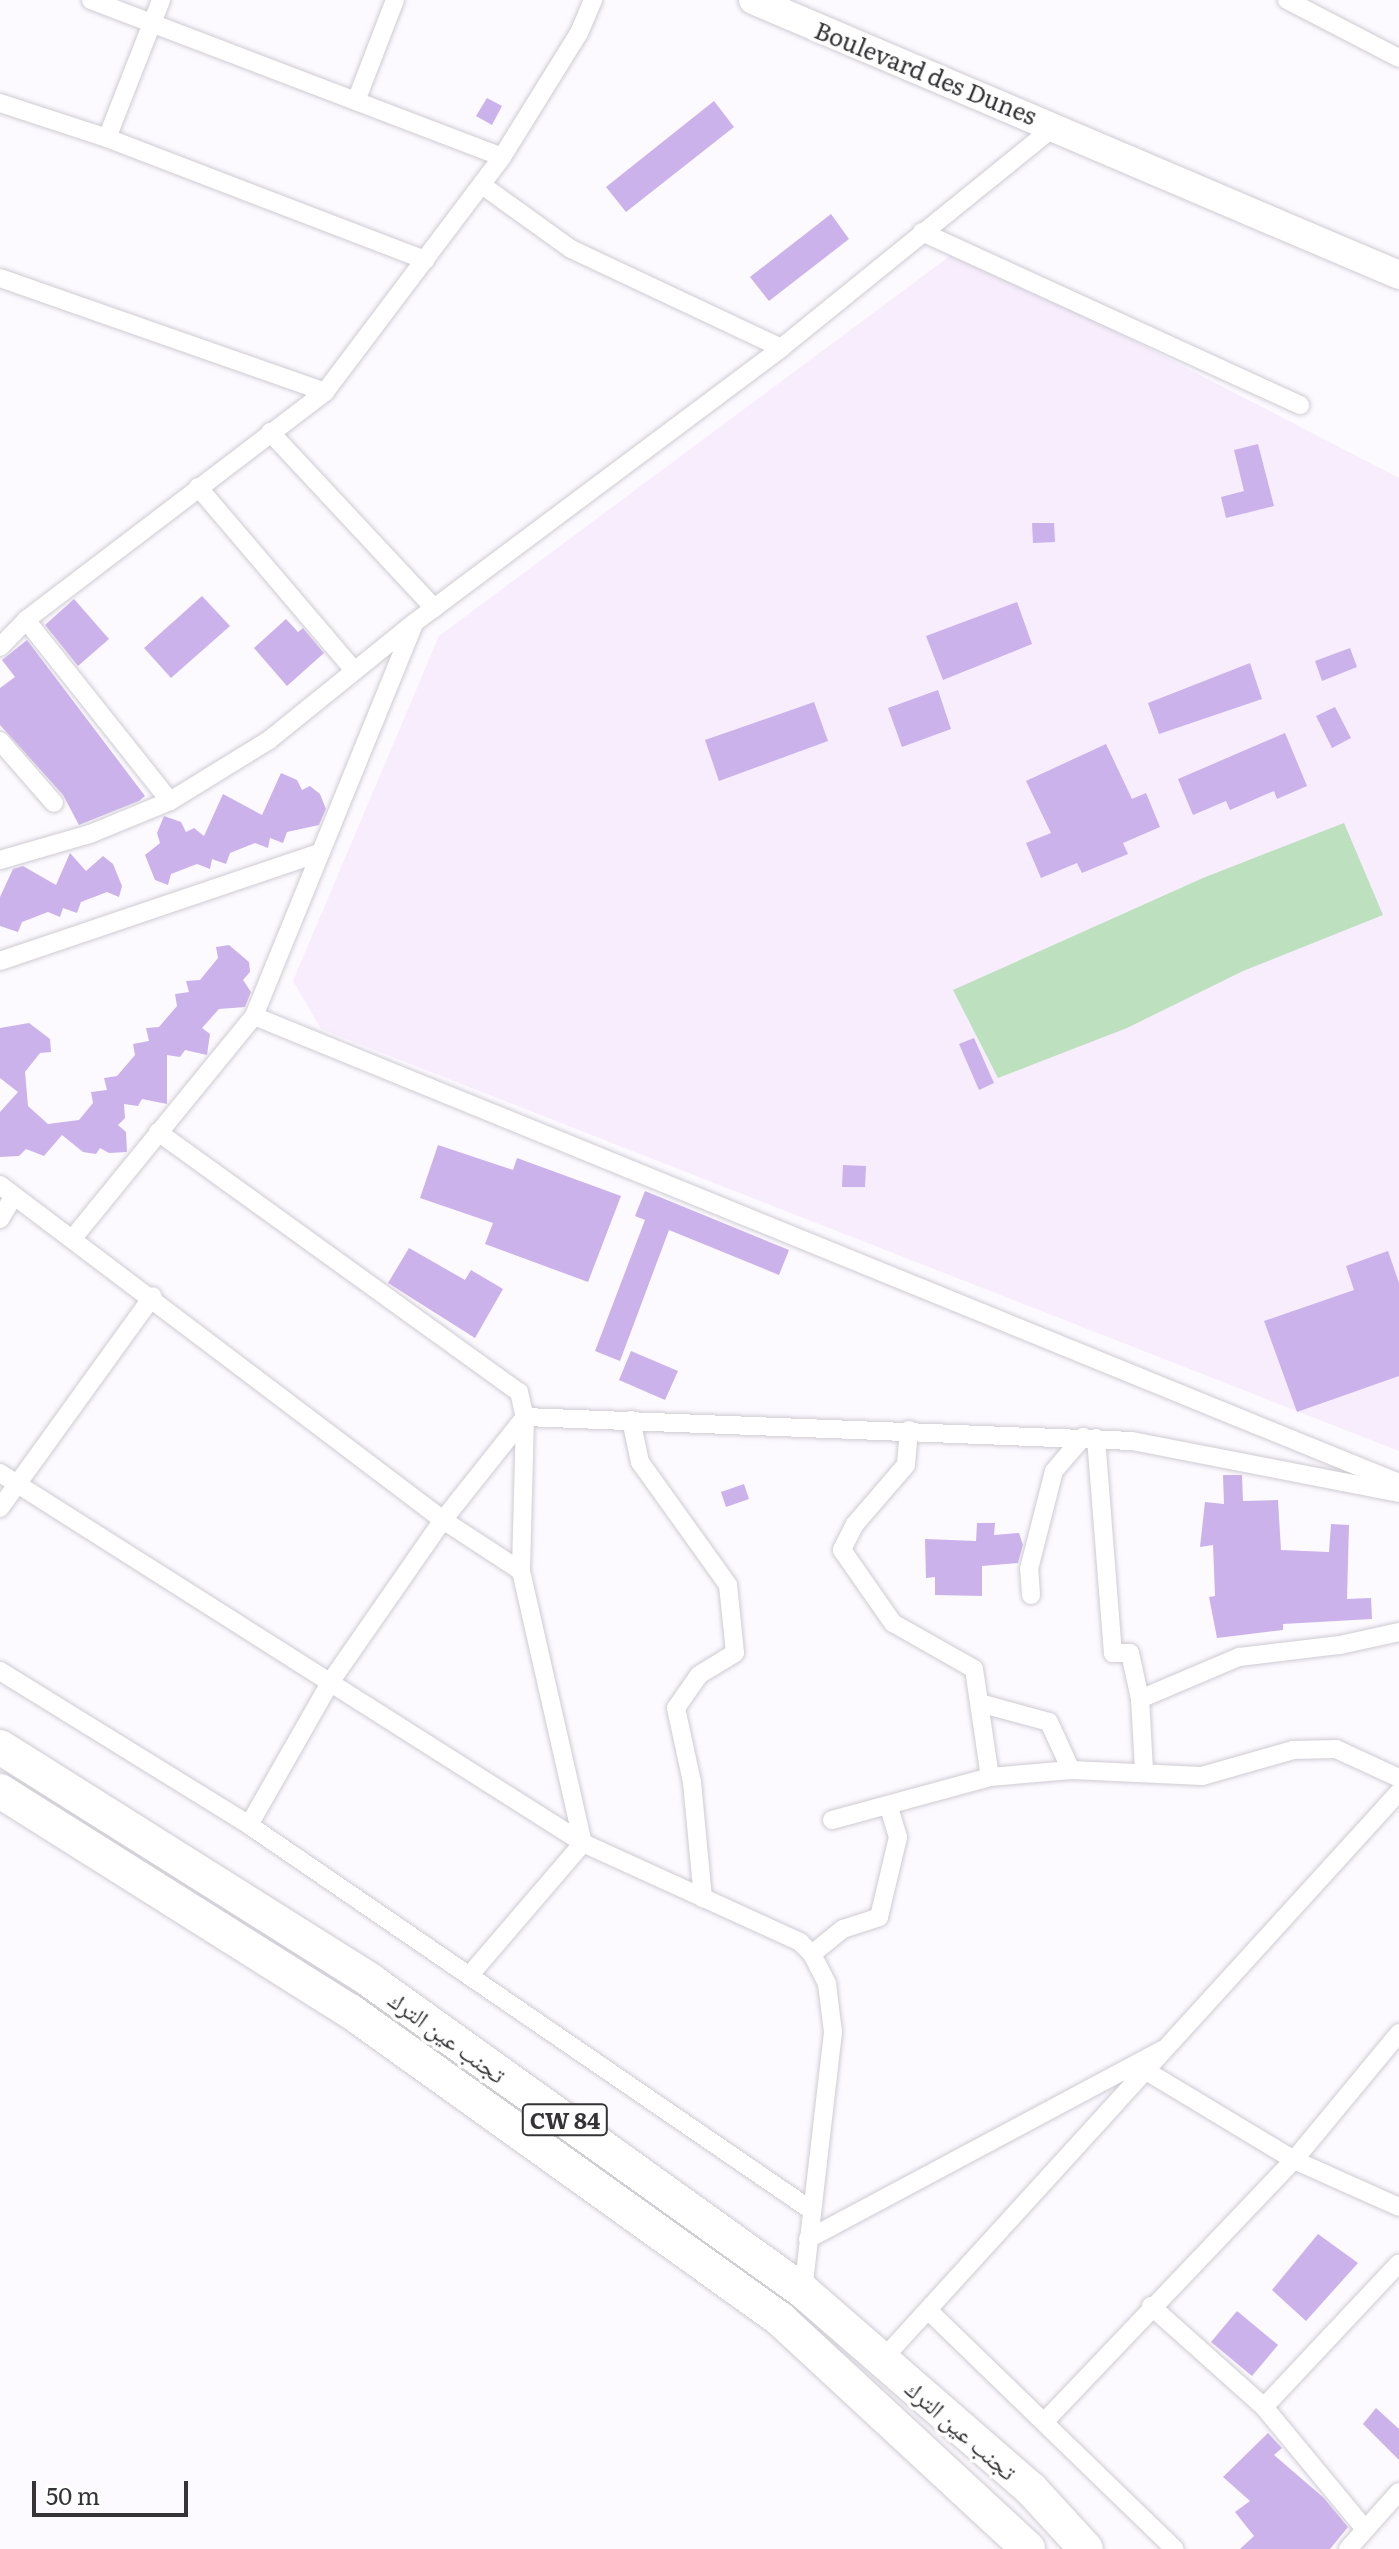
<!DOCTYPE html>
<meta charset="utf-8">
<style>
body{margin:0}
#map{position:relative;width:1399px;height:2549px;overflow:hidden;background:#fcfaff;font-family:Literata,"Noto Naskh Arabic",serif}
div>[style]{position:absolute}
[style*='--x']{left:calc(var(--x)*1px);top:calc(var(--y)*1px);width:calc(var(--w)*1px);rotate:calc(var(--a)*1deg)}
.education>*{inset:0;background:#f7edfd}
.green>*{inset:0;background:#bde0be}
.building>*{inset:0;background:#cbb2eb}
.roads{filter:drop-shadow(0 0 2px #cecbd2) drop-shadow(0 0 2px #cecbd2)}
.street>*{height:18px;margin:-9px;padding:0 9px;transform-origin:9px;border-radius:9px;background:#fff}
.primary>*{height:28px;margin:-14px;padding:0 14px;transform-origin:14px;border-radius:14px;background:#fff}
.highway>*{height:34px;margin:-17px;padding:0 17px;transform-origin:17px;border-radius:17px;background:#fff}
span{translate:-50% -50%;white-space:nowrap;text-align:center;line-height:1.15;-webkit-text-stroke:7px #fff;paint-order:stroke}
.shield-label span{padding:2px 6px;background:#fff;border:2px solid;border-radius:6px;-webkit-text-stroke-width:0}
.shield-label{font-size:22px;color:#353336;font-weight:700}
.street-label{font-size:24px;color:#353336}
.scale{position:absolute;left:32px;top:2481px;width:156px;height:36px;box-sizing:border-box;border:4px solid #353336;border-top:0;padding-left:10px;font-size:24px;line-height:28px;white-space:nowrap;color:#353336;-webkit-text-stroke:6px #fff;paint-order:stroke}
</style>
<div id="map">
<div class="education">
<div style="clip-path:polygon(958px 250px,1399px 478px,1399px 1451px,321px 1029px,293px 981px,439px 636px)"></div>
</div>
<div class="green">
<div style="clip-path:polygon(1344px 823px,1383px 915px,1243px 971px,1127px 1028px,998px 1078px,953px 990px,1203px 878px)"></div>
</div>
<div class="building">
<div style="clip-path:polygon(487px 98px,502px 106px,492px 125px,476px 116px)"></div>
<div style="clip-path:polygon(714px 101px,734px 127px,626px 212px,606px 187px)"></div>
<div style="clip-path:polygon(831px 214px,849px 239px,769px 301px,750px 277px)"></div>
<div style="clip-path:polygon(1258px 444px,1274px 506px,1226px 518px,1221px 497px,1244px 491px,1234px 450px)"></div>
<div style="clip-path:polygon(1032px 523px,1054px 523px,1055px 542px,1033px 543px)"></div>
<div style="clip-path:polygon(202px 596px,230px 626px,171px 678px,144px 648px)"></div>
<div style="clip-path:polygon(74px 599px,109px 639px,78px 666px,45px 625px)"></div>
<div style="clip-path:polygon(1017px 602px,1032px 644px,943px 680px,926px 636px)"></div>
<div style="clip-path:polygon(286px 619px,298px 632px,303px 628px,324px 653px,287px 686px,254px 648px)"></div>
<div style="clip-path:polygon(27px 640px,145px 796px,139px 801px,79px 825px,63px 795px,0 725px,0 688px,15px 677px,2px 660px)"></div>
<div style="clip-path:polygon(1350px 648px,1357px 667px,1322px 681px,1315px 661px)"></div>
<div style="clip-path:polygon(1250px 663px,1262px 699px,1159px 734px,1148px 703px)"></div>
<div style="clip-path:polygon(938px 690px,951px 729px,902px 747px,888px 708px)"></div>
<div style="clip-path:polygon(814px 702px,828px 741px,719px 781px,705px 740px)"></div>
<div style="clip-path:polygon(1335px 707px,1351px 738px,1332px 748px,1316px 716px)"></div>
<div style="clip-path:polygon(1285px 733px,1307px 786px,1277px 799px,1274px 791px,1230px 810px,1226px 801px,1193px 815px,1178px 779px)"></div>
<div style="clip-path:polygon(1106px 744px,1132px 799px,1146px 793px,1160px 827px,1123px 843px,1128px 854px,1082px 873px,1077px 863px,1041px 878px,1026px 843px,1051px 833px,1026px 781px)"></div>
<div style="clip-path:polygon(281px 773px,297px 780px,302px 790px,310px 786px,320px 794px,326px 809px,319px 825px,287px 832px,283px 843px,270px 838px,268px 848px,255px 843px,230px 853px,226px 864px,212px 859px,210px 869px,197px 864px,171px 874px,168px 885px,155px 880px,145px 855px,160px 843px,157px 833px,164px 816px,181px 822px,186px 832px,194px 828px,204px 836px,223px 794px,262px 815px)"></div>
<div style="clip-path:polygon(70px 853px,86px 871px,103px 856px,113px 864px,122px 886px,119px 897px,107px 892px,81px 902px,77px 913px,63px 908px,60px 917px,48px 912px,22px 922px,18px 932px,0 926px,0 897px,13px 869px,23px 866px,56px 885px)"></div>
<div style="clip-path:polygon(229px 945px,249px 962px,250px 972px,243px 980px,251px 992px,245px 1007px,219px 1009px,202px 1028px,210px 1034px,207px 1055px,185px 1050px,180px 1057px,167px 1055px,167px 1104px,142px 1099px,138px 1106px,124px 1104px,125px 1118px,118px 1125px,126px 1132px,127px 1152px,109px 1153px,100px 1148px,96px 1154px,83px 1152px,62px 1135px,44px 1156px,26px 1149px,19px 1156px,0 1157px,0 1112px,18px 1092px,0 1078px,0 1028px,29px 1023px,50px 1039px,51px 1052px,40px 1053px,25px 1072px,28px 1106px,48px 1124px,79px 1120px,93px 1103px,91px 1092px,107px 1090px,104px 1078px,117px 1076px,135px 1055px,133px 1044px,149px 1041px,146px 1028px,159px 1027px,177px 1006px,175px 994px,189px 992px,186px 981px,200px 980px,218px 958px,216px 947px)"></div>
<div style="clip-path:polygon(974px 1038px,994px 1083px,979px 1090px,959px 1044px)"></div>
<div style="clip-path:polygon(438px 1145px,513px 1170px,517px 1158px,621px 1196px,588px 1282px,485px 1244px,493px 1223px,420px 1198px)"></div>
<div style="clip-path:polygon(843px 1165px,866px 1166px,865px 1187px,842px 1187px)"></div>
<div style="clip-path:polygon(645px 1191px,789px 1250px,779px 1275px,669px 1230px,620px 1361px,595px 1351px,645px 1220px,635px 1216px)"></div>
<div style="clip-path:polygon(409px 1248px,465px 1280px,471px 1270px,503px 1289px,475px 1338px,388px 1283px)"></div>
<div style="clip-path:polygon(1388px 1251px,1399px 1283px,1399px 1376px,1297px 1412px,1264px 1321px,1354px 1290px,1346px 1266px)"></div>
<div style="clip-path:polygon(631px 1351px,678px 1371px,665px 1400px,619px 1380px)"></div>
<div style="clip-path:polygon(1223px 1475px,1242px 1475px,1243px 1501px,1278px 1500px,1281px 1550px,1329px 1552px,1331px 1524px,1349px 1525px,1347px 1599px,1371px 1598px,1372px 1619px,1283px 1624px,1283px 1630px,1217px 1638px,1209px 1597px,1215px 1596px,1213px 1545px,1200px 1547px,1205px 1502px,1224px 1504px)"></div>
<div style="clip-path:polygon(744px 1484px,749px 1499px,726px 1507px,721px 1492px)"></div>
<div style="clip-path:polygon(977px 1523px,995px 1523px,994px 1535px,1019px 1533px,1023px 1545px,1018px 1563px,982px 1566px,982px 1596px,935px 1595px,935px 1577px,926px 1578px,925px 1539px,976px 1541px)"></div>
<div style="clip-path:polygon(1318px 2234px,1358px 2263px,1306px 2321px,1272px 2290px)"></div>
<div style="clip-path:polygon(1237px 2311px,1278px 2345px,1252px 2376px,1211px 2342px)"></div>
<div style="clip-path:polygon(1376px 2408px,1399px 2429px,1399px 2460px,1363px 2424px)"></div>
<div style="clip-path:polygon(1268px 2433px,1282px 2448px,1274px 2455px,1324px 2498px,1348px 2527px,1330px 2549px,1240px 2549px,1254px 2536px,1235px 2512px,1250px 2501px,1223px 2477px)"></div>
</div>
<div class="roads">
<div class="street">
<div style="--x:91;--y:0;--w:440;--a:20.9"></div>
<div style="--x:1287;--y:0;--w:126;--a:27.4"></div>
<div style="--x:356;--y:101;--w:108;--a:-68.9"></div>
<div style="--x:0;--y:103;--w:113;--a:18.1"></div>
<div style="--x:107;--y:138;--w:341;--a:21"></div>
<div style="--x:107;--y:138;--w:148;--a:-68.6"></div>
<div style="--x:482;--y:185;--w:110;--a:35.7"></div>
<div style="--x:571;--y:249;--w:232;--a:25.2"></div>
<div style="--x:922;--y:232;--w:416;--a:24.6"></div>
<div style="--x:0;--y:278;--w:344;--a:19.3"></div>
<div style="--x:270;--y:432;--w:241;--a:47"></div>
<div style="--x:198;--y:487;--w:240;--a:49.6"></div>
<div style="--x:26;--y:620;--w:231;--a:51.5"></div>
<div style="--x:0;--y:647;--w:37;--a:-46"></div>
<div style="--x:26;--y:620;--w:376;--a:-37.3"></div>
<div style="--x:325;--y:392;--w:294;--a:-53"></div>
<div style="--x:502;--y:157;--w:146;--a:-58.2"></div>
<div style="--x:579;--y:33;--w:36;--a:-67"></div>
<div style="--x:0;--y:741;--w:82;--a:48.9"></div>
<div style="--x:0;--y:860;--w:94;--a:-16.1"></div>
<div style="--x:90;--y:834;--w:87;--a:-22.4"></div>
<div style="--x:170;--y:801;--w:116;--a:-31.6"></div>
<div style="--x:269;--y:740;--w:186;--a:-38.9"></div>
<div style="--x:414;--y:623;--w:459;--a:-36.8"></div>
<div style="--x:781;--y:348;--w:354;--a:-39"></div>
<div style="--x:0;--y:961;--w:337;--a:-18.7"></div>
<div style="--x:254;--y:1016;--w:1237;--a:22.19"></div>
<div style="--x:158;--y:1132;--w:445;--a:35.8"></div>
<div style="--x:519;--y:1392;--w:26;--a:77"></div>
<div style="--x:525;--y:1417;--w:154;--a:91.5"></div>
<div style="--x:521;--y:1571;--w:279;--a:77.2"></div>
<div style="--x:583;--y:1843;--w:174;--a:130.6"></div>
<div style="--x:0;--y:1185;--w:555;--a:37.1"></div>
<div style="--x:443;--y:1520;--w:93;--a:33.2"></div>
<div style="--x:0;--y:1219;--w:27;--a:-59"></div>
<div style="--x:73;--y:1238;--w:286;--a:-50.8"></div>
<div style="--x:254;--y:1016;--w:421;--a:-67.8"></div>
<div style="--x:525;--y:1417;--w:607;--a:2.26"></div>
<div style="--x:1132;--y:1441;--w:272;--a:11"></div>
<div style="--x:631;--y:1420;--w:43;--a:77.9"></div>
<div style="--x:640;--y:1462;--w:151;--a:54.4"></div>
<div style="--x:728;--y:1585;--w:68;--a:84.1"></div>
<div style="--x:735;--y:1653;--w:42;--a:148.6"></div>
<div style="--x:699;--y:1675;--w:40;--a:124.9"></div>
<div style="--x:676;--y:1708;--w:76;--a:77.8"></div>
<div style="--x:692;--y:1782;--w:117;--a:84.6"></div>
<div style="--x:909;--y:1430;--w:35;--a:95"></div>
<div style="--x:906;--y:1465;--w:78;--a:130.8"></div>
<div style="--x:855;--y:1524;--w:29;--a:117"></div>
<div style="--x:842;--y:1550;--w:89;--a:55.1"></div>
<div style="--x:893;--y:1623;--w:93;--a:29.6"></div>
<div style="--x:974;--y:1669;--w:109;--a:81.6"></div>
<div style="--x:1096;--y:1438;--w:216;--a:85.5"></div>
<div style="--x:1113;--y:1653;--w:17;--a:0"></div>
<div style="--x:1130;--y:1653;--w:47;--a:77.7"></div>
<div style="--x:0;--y:1473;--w:690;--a:32.4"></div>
<div style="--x:583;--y:1843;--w:239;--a:24.5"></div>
<div style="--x:800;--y:1942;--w:17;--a:45"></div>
<div style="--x:812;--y:1954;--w:34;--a:63"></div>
<div style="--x:827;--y:1984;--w:48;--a:82.9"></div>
<div style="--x:833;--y:2032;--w:261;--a:96.6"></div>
<div style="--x:0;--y:1508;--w:261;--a:-54.2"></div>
<div style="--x:1031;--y:1595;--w:26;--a:-94"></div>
<div style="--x:1029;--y:1569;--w:101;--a:-75.7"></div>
<div style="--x:1054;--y:1471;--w:45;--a:-49.5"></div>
<div style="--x:0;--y:1671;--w:293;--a:31.7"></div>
<div style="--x:249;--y:1825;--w:681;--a:34.41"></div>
<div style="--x:983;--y:1704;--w:68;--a:15.3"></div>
<div style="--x:1049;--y:1722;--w:53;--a:65.4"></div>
<div style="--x:1144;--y:1770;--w:71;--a:-93.2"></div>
<div style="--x:1140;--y:1699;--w:108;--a:-23"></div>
<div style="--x:1239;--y:1657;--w:102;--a:-6.8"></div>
<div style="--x:1340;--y:1645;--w:60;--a:-12.4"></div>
<div style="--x:832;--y:1820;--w:164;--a:-15.2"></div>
<div style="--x:990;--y:1777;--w:81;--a:-4.9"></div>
<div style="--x:1071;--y:1770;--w:131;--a:2.6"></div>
<div style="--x:1202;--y:1776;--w:95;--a:-15.9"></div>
<div style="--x:1293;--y:1750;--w:43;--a:-1.3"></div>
<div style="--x:1336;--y:1749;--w:69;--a:24.7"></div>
<div style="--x:249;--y:1825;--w:166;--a:-60.3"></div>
<div style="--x:331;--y:1681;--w:196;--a:-55.2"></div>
<div style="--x:443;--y:1520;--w:132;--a:-51.5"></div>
<div style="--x:812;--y:1954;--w:40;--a:-39"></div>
<div style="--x:843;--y:1929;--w:38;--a:-18"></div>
<div style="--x:879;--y:1917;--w:82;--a:-76.6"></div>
<div style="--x:898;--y:1837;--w:31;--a:-107"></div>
<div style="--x:1148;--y:2072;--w:170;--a:31.1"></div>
<div style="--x:1294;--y:2160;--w:115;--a:24.1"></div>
<div style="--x:808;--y:2239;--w:401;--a:-28.1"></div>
<div style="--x:1151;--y:2306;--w:152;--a:41.8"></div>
<div style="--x:1264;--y:2407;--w:158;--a:50.4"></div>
<div style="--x:929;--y:2311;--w:342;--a:44.1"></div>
<div style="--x:882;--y:2360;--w:768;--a:-47.69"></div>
<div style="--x:1264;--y:2407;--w:197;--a:-46.8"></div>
<div style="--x:1047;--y:2419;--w:358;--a:-46.4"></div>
<div style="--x:1294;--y:2160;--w:165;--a:-50.4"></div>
<div style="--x:1348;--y:2549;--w:76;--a:-48.2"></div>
</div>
<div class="primary">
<div style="--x:753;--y:0;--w:702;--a:23.06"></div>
</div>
<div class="highway">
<div style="--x:0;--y:1747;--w:439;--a:32.2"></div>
<div style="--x:371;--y:1981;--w:532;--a:35.66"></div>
<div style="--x:803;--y:2291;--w:302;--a:41"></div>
<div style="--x:1031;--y:2489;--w:81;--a:47.5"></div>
<div style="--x:0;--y:1791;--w:413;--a:32.2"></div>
<div style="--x:350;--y:2011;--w:529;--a:35.61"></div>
<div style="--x:780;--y:2319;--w:338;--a:42.8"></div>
</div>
</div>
<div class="shield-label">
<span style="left:565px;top:2120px">CW 84</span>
</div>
<div class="street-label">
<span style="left:926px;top:72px;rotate:22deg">Boulevard des Dunes</span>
<span style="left:448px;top:2036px;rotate:36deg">تجنب عين الترك</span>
<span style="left:962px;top:2429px;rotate:41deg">تجنب عين الترك</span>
</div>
<div class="scale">50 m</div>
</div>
